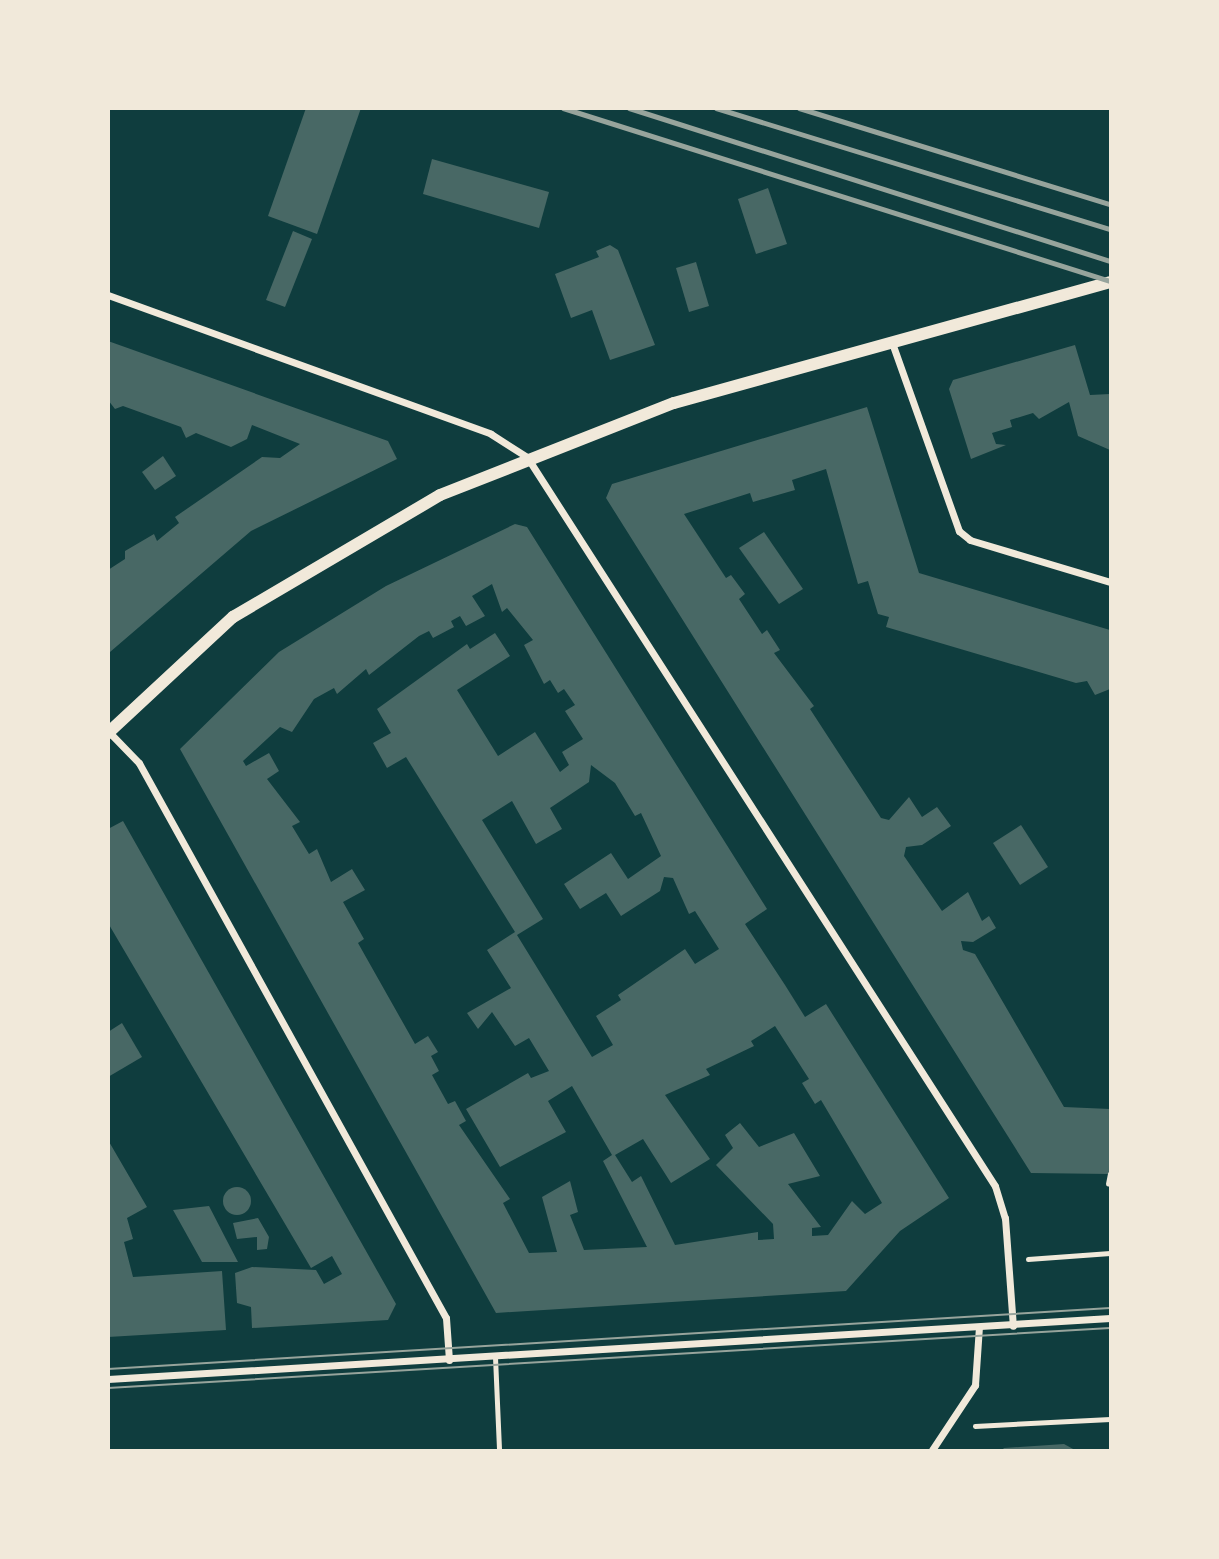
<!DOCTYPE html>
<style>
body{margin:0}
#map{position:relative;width:1219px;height:1559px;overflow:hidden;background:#0f3d3e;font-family:Helvetica,sans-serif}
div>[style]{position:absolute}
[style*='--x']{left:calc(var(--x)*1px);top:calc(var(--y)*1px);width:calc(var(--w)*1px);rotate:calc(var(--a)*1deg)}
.building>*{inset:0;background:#486865}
.round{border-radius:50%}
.path>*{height:4.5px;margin:-2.25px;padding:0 2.25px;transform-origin:2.25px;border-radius:2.25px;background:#f1e9da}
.service>*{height:5px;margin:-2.5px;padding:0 2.5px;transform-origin:2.5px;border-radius:2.5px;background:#f1e9da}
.minor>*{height:7px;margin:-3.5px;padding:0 3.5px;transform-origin:3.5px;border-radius:3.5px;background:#f1e9da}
.tertiary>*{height:12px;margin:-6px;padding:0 6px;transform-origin:6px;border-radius:6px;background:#f1e9da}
.tram>*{height:2px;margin:-1px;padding:0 1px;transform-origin:1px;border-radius:1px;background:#97a49c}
.rail>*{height:5px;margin:-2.5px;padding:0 2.5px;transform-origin:2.5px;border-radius:2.5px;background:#97a49c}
span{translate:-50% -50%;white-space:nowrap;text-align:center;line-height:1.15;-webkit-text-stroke:5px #f1e9da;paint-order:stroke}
.frame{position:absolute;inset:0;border:110px solid #f1e9da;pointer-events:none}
</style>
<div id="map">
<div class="building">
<div style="clip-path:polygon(306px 108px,361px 108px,317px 234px,268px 216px)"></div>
<div style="clip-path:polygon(432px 159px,549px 192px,539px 228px,423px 194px)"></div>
<div style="clip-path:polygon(768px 188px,787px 244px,756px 254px,738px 199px)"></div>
<div style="clip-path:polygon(293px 231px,312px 239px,285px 307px,266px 300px)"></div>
<div style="clip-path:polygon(610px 245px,618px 250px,655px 345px,610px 360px,592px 310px,571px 318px,555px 274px,599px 257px,596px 251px)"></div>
<div style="clip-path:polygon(696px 262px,709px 306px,689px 312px,676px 268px)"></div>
<div style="clip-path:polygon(108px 341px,388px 441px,397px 459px,251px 531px,110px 652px,108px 570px,125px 559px,125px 551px,154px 534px,157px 541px,179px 523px,175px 517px,262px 457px,280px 458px,300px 444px,252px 425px,247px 439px,231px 447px,196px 433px,186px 438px,181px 427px,123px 406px,115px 409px,108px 400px)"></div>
<div style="clip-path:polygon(1075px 345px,1090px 395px,1110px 394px,1110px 450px,1078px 436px,1069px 402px,1039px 419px,1033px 413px,1010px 420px,1012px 427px,992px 433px,996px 444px,1006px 445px,971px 459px,949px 389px,953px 380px)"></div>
<div style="clip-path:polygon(867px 407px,919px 573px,1110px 630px,1110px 689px,1095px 695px,1087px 681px,1076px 683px,886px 627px,889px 617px,878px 614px,868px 581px,858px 584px,826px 469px,792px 480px,795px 490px,753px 502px,750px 493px,684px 514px,726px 578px,731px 575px,745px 594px,739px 599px,762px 634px,767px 630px,780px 650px,774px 653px,814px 706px,810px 709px,881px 818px,889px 820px,909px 797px,922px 817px,937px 807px,951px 826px,922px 845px,906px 847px,904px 856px,942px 911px,968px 892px,982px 921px,989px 916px,996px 928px,973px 942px,961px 941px,963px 950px,975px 954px,1064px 1107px,1110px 1109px,1110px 1174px,1031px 1173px,606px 498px,612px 484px)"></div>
<div style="clip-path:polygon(163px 456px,176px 476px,155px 490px,142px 472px)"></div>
<div style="clip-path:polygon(evenodd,515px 524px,527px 527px,767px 909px,745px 924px,785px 985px,805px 1017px,826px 1004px,949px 1198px,900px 1231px,846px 1291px,496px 1313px,180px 749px,279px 652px,386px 586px,515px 524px,492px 584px,502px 612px,507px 608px,533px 640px,524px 645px,544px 684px,550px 680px,558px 693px,564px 689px,575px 705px,565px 711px,583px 739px,562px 752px,569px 765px,560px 772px,535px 732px,498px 756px,457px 690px,510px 656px,495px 633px,470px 649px,467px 644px,377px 709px,391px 733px,373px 743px,387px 768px,406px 757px,515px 932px,487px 950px,511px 988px,467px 1013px,478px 1029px,492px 1012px,515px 1046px,529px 1038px,549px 1071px,531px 1078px,528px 1073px,466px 1109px,500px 1167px,566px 1132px,548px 1101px,572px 1086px,612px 1155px,603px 1161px,647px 1247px,584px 1250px,570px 1215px,578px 1212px,570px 1181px,542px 1197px,557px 1252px,529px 1253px,503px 1203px,510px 1199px,459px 1125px,466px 1121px,455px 1101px,448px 1104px,432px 1075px,439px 1071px,431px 1056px,438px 1052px,428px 1036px,415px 1044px,358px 943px,364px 939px,343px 902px,365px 890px,352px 869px,331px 882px,317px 849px,309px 854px,292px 826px,300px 822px,267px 779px,279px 771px,269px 753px,246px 766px,243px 761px,280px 727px,292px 732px,314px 699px,334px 688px,337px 694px,366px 669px,369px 675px,419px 636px,429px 631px,433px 638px,454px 627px,451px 621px,460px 616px,466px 626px,485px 616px,472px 596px,492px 584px,515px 524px,591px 765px,615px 783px,635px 816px,641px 813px,661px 856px,628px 879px,611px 853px,564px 884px,580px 909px,606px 893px,621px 916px,660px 891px,664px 877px,673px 878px,689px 914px,695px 911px,719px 949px,695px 964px,685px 949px,618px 995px,621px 1000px,596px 1016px,613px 1045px,592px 1057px,517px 935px,543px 919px,482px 820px,512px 801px,536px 844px,562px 829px,550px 808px,589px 782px,591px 765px,515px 524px,775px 1026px,809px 1079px,802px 1083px,815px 1104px,821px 1100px,882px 1203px,865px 1214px,852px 1201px,828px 1235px,812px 1236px,812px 1228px,821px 1227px,788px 1184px,820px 1176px,794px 1133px,759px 1147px,740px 1123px,725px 1135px,733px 1148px,716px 1165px,773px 1224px,774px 1239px,758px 1240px,758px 1232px,675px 1245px,641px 1176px,632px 1182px,615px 1155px,643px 1139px,671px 1183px,710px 1159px,665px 1095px,710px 1075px,706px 1069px,754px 1046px,751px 1041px,775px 1026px)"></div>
<div style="clip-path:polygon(764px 532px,803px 589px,779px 604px,739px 548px)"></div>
<div style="clip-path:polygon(123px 821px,396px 1304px,388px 1320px,252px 1328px,251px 1307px,237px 1303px,235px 1273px,252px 1267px,316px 1270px,324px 1284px,342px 1274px,332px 1256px,311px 1268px,108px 923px,108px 829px)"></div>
<div style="clip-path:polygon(1021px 825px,1048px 867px,1020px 885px,993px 843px)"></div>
<div style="clip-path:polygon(122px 1023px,142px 1057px,108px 1077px,108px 1032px)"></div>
<div style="clip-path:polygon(108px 1140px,147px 1207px,127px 1218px,133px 1239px,124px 1242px,133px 1277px,222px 1271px,226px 1330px,108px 1337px)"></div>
<div class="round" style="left:223px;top:1187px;width:28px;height:28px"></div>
<div style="clip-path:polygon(209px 1206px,226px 1239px,238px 1262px,202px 1262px,173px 1210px)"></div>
<div style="clip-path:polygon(258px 1218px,269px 1237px,267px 1249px,257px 1250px,257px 1237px,237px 1239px,233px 1223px)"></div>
<div style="clip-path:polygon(1064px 1444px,1075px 1450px,1002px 1450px,1004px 1448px)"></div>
</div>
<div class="path">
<div style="--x:1108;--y:1184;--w:10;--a:-79"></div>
<div style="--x:1028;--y:1259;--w:82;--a:-4.2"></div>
<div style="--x:975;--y:1426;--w:135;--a:-3"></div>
</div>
<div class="service">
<div style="--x:495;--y:1357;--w:93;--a:87.5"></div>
</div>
<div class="minor">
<div style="--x:108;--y:295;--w:407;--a:19.9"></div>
<div style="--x:491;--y:434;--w:43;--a:32.6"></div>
<div style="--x:527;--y:457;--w:866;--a:57.3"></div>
<div style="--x:995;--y:1186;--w:34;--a:73"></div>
<div style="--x:1005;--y:1218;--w:108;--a:85.8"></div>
<div style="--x:891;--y:340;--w:203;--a:70.4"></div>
<div style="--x:959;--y:531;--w:14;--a:39"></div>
<div style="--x:970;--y:540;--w:146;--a:16.7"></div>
<div style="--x:109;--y:732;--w:43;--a:45.9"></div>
<div style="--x:139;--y:763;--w:634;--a:61.05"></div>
<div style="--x:446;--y:1318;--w:42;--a:85.9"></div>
<div style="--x:108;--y:1379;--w:1004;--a:-3.48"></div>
<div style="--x:932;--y:1450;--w:78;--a:-56.5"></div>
<div style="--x:975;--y:1385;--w:58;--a:-86.1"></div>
</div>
<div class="tertiary">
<div style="--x:108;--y:733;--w:171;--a:-42.9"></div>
<div style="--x:233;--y:617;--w:240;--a:-30.5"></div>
<div style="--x:440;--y:495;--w:251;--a:-21.5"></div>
<div style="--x:674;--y:403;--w:452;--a:-15.5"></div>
</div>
<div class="tram">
<div style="--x:108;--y:1369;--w:1004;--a:-3.48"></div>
<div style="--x:108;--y:1388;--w:1004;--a:-3.43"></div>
</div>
<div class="rail">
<div style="--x:563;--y:108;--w:574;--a:17.55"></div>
<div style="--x:629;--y:108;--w:505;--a:17.65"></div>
<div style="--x:716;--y:108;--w:412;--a:17.1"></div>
<div style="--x:799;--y:108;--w:325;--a:17.2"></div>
</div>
<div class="frame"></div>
</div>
